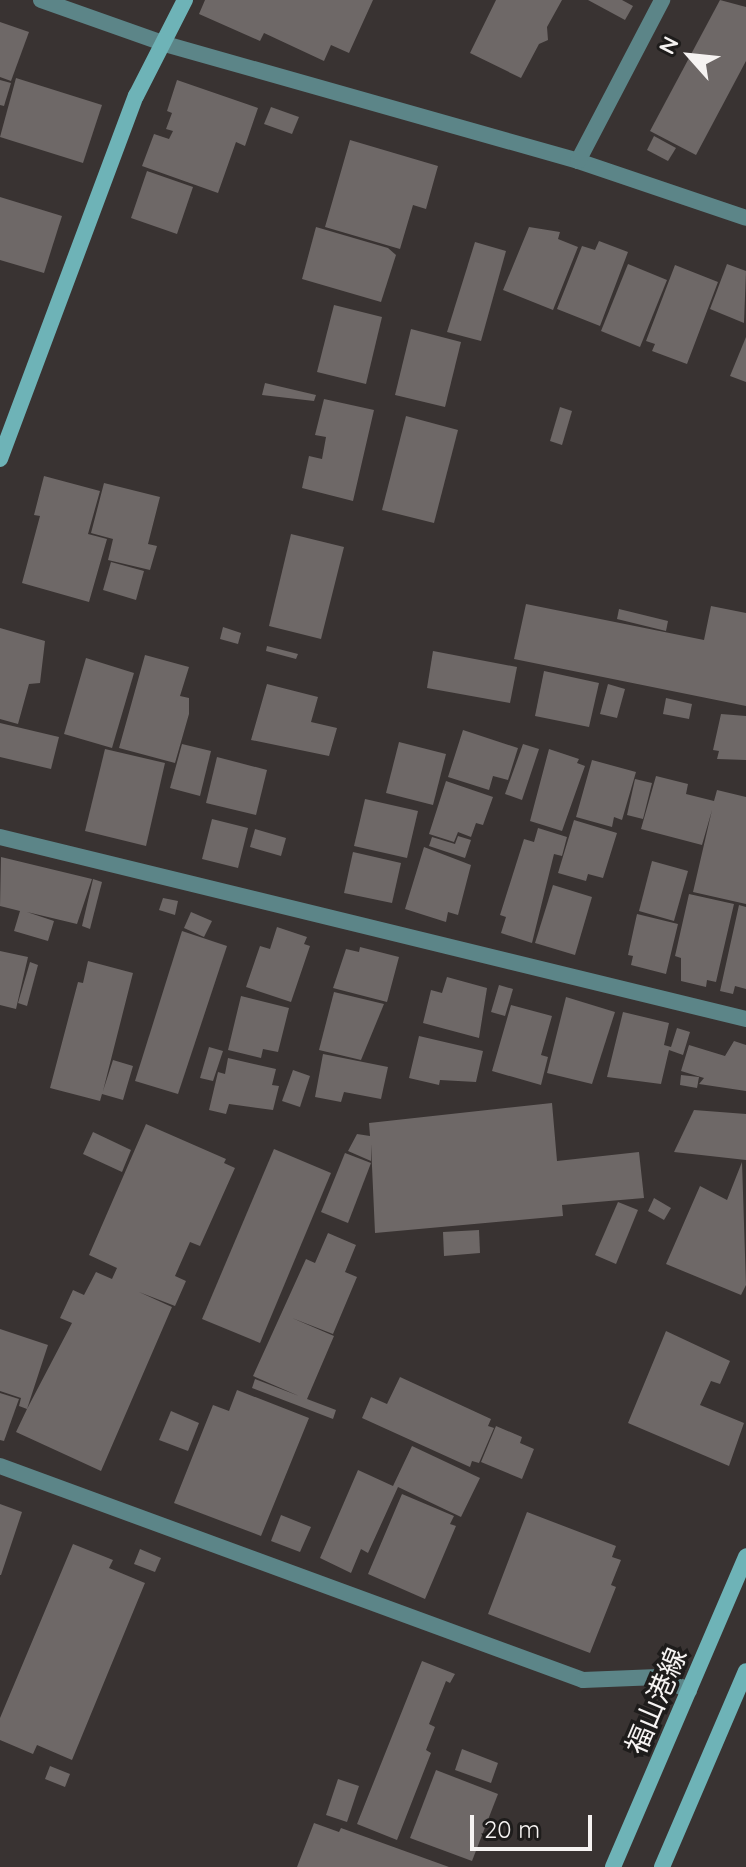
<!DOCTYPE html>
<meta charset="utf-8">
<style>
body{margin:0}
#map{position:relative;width:746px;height:1867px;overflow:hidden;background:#393332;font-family:Quicksand,"Noto Sans JP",sans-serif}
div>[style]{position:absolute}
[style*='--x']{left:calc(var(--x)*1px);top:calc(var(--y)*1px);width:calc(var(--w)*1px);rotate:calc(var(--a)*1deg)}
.building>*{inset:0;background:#6e6867}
.street>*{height:16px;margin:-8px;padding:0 8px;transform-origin:8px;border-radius:8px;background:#5c8588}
.secondary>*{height:16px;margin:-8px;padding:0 8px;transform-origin:8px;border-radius:8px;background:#6eb3b7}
span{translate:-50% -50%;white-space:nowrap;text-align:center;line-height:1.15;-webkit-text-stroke:7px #1e1c1b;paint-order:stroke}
.street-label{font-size:28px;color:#f6f3f2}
.north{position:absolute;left:650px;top:16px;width:80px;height:80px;-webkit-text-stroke:6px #1e1c1b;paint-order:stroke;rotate:297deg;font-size:22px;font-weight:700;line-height:32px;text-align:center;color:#f6f3f2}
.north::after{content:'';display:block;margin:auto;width:28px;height:36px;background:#f6f3f2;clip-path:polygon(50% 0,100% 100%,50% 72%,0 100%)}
.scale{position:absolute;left:470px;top:1815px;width:122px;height:36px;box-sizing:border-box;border:4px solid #f6f3f2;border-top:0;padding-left:10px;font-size:24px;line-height:28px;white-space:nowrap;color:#f6f3f2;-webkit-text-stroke:6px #1e1c1b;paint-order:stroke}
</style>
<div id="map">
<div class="building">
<div style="clip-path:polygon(205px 0,373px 0,349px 53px,331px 45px,324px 61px,264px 33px,260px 41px,199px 14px)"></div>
<div style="clip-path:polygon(496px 0,562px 0,547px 27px,548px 40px,539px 44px,521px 78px,470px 53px)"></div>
<div style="clip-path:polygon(588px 0,622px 0,633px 6px,625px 20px)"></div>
<div style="clip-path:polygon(720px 0,746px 7px,746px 61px,696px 155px,650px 131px)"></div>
<div style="clip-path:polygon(0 22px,29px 32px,11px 81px,0 77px)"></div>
<div style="clip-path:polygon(16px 78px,102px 105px,83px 163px,0 137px)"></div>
<div style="clip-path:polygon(0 80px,11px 83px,4px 106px,0 105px)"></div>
<div style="clip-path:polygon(177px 80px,258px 108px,245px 146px,236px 142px,218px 193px,142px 166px,154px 134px,169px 139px,173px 131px,166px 129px,172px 113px,167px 111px)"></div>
<div style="clip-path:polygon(271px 107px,299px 117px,292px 134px,264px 124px)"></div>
<div style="clip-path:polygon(654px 136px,676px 148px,668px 161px,647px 150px)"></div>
<div style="clip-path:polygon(350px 140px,438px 166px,426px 209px,413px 205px,400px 249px,325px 227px)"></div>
<div style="clip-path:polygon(147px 171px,193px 187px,177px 234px,131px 218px)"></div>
<div style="clip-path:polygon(0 197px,62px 216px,44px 273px,0 260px)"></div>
<div style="clip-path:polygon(316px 227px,388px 248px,396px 255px,381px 302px,302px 279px)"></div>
<div style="clip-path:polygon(529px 227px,560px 232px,558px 239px,578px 247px,553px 310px,503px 290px)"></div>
<div style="clip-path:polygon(599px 241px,628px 252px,600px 326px,557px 309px,582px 246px,595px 250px)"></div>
<div style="clip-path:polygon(475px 242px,506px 251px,481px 341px,447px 332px)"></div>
<div style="clip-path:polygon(628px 264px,667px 280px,640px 347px,601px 331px)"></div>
<div style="clip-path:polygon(727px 264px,746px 271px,744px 323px,710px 309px)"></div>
<div style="clip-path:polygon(675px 265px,718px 282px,687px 364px,652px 351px,655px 344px,646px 341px)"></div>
<div style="clip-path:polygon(334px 305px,382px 317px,366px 384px,317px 372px)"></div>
<div style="clip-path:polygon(411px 329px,461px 342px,445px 407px,395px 395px)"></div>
<div style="clip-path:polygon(746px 337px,746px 382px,730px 376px)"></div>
<div style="clip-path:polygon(265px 383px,316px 395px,314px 401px,262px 395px)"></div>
<div style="clip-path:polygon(324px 399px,374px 410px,353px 501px,302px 488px,309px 456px,322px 459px,326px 437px,315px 435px)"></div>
<div style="clip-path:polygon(560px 407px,572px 411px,562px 445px,550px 441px)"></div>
<div style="clip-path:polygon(406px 416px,458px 430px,434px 523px,382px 510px)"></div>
<div style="clip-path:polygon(44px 476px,100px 491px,88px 534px,107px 539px,89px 602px,22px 583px,40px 516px,34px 515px)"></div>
<div style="clip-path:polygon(104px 483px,160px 497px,148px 544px,157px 546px,150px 570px,108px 560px,113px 539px,91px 533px)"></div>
<div style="clip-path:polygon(291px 534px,344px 547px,321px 639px,269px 626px)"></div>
<div style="clip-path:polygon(111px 562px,144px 571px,136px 600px,103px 590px)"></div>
<div style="clip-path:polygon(526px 604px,704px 640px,711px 606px,746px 613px,746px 706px,514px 659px)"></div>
<div style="clip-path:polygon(619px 609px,668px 621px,666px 631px,617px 619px)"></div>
<div style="clip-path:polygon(223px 627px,241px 633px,238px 644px,220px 639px)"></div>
<div style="clip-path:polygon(0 628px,45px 641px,40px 683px,29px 684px,18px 724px,0 719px)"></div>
<div style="clip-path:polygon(267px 646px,298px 654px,296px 659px,266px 651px)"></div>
<div style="clip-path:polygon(433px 651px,517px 667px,510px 703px,427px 688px)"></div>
<div style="clip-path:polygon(145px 655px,189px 667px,180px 696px,189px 698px,189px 714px,175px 763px,119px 748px)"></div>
<div style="clip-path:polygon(86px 658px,134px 673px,112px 748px,64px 734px)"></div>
<div style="clip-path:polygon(544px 671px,599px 683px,589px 727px,535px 716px)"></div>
<div style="clip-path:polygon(267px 684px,318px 697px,311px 722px,337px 728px,329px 756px,251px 740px)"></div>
<div style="clip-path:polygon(608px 684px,625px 689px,617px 718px,600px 714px)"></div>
<div style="clip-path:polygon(666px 698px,692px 704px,689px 719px,663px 714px)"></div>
<div style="clip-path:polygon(721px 714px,746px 716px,746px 760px,717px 759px,719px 751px,713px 750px)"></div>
<div style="clip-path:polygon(0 723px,59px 737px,51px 769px,0 757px)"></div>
<div style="clip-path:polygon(463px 730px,518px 748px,508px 780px,493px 776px,489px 790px,448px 777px)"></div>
<div style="clip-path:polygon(399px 742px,446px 754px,433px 805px,386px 793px)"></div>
<div style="clip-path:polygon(182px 744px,211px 751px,200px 796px,170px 788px)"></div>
<div style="clip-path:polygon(523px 744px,539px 749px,522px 800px,505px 794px)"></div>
<div style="clip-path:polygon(105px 749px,165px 763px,146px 846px,85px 831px)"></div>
<div style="clip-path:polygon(549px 749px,579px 759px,577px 763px,585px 766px,562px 831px,530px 821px)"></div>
<div style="clip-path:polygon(217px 757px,267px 770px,256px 815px,206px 803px)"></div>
<div style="clip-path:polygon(592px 760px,636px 772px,622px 820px,614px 817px,612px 827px,576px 817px)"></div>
<div style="clip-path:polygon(656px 776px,688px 784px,686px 794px,714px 801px,717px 790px,746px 797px,746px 904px,693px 892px,712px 810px,702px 845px,641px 829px)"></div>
<div style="clip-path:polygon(635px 779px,652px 783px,643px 819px,627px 815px)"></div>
<div style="clip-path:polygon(446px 781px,493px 797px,483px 825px,476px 823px,471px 837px,458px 832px,454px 842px,429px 834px)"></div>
<div style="clip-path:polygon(365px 799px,418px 811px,407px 858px,354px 846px)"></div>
<div style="clip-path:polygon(212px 819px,248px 828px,238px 868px,202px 859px)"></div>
<div style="clip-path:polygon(574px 820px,617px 833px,603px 878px,588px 874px,586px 881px,558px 873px)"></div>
<div style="clip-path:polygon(538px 828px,567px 837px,562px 856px,554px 854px,532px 943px,501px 933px,506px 917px,500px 915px,524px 839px,534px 842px)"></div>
<div style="clip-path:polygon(255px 829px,286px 838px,281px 856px,250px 847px)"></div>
<div style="clip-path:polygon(458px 836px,471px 840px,465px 858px,429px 846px,432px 837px,455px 844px)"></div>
<div style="clip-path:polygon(424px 847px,471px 865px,458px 915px,448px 912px,446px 922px,405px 909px)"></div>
<div style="clip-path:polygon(353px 852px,401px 863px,392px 903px,344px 893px)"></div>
<div style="clip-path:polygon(1px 857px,92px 879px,77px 924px,27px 912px,54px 921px,48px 941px,14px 931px,20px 911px,0 906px)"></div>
<div style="clip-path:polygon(652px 861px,688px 871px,674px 921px,639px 911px)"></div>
<div style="clip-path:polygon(93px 879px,102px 882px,90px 929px,82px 926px)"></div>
<div style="clip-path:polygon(553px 885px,592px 897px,575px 955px,535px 943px)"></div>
<div style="clip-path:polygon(689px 894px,734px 904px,716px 982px,707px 980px,706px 987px,681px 981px,681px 958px,675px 956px)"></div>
<div style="clip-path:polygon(163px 898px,178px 901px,175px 915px,159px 910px)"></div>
<div style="clip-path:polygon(739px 905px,746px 907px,746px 989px,735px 986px,733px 994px,720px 991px)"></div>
<div style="clip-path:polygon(191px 912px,212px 921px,204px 937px,184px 928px)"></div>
<div style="clip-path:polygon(637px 914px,678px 924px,666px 974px,631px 965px,633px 956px,628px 955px)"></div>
<div style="clip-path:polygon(277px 927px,307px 937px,304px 944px,310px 946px,291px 1002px,246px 987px,260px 946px,270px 949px)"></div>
<div style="clip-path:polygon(182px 931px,227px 946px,178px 1094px,135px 1081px)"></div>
<div style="clip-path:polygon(360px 947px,399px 957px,387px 1002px,333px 988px,346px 949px,359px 952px)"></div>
<div style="clip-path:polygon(0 951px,28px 957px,16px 1009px,0 1005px)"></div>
<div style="clip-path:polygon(88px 961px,133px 973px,103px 1091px,113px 1060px,133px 1066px,123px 1100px,102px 1094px,100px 1101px,50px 1088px,78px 982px,83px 983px)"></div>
<div style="clip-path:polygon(30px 962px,38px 965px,27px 1006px,18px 1003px)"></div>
<div style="clip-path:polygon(447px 977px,487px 988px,479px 1038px,423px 1023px,431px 990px,442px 993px)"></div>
<div style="clip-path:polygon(499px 985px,513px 989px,505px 1016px,491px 1012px)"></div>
<div style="clip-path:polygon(334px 992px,384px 1004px,361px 1060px,319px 1050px)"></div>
<div style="clip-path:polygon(241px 996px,289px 1008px,278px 1052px,263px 1049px,261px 1058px,228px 1050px)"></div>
<div style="clip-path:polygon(566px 997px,615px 1012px,592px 1084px,547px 1073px)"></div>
<div style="clip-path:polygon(511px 1005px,552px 1016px,541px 1055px,548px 1057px,541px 1085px,492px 1071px)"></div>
<div style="clip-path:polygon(623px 1012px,669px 1023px,664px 1045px,671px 1047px,677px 1028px,690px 1032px,683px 1055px,669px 1050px,661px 1084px,607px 1077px)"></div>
<div style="clip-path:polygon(419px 1036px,483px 1051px,476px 1082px,440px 1080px,439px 1085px,409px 1078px)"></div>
<div style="clip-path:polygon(734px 1041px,746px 1045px,746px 1091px,699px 1084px,704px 1078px,681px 1071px,689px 1045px,725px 1056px)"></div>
<div style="clip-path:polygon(209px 1047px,223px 1051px,213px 1081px,200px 1078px)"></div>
<div style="clip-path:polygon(323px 1054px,388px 1067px,381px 1099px,344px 1092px,341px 1102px,315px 1097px)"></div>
<div style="clip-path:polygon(228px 1058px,276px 1069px,272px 1085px,279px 1086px,273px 1110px,229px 1104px,226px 1114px,209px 1110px,218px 1072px,225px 1074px)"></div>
<div style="clip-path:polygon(293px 1070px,310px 1076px,300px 1107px,282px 1101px)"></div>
<div style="clip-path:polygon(681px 1075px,699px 1077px,697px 1088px,680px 1085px)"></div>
<div style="clip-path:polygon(552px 1103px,557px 1161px,639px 1152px,644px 1198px,562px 1205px,563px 1216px,375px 1233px,371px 1144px,371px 1161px,348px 1151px,357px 1134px,370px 1136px,369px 1123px)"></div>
<div style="clip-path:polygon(694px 1110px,746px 1114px,746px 1160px,674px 1152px)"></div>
<div style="clip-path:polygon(146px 1124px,226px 1159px,224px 1163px,235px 1168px,200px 1246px,190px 1242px,175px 1276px,186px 1281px,175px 1306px,139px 1292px,172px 1307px,101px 1471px,16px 1432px,27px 1409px,19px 1406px,21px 1398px,0 1391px,0 1329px,48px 1345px,27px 1409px,72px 1323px,60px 1318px,73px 1290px,84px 1295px,96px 1272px,112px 1279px,117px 1268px,89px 1255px)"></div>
<div style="clip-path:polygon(93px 1132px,131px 1150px,122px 1172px,83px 1154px)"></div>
<div style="clip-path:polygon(274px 1149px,331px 1173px,260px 1343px,202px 1319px)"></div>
<div style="clip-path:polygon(345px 1153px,371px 1163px,348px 1223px,321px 1212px)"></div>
<div style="clip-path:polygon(742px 1162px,746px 1285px,741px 1295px,666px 1264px,700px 1186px,727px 1200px)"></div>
<div style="clip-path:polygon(654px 1198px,671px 1208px,664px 1220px,648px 1211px)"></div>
<div style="clip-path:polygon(618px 1202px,638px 1210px,616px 1264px,595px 1255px)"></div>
<div style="clip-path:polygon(479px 1230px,480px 1253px,444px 1256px,443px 1232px)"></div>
<div style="clip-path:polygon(328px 1233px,356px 1245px,345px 1272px,357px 1277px,333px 1334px,292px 1318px,334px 1336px,307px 1399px,336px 1410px,333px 1419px,252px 1388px,255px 1379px,299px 1396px,253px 1376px,306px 1259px,315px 1263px)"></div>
<div style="clip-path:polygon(666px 1331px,730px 1361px,720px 1384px,711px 1381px,700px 1405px,744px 1423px,729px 1466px,628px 1423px)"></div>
<div style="clip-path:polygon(400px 1377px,491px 1419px,488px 1426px,494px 1428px,479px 1463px,472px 1461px,470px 1467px,362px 1418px,371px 1397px,387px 1404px)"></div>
<div style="clip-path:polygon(237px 1390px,309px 1418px,261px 1536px,174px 1503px,213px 1405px,229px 1411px)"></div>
<div style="clip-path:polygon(0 1393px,19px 1399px,4px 1441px,0 1440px)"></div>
<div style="clip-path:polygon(171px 1411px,199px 1423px,188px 1451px,159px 1440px)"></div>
<div style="clip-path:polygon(496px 1426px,522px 1437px,520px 1443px,534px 1449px,522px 1479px,481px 1462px)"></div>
<div style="clip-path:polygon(412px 1446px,480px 1478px,461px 1517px,398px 1487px,368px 1553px,361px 1549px,351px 1573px,320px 1558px,358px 1470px,393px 1486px)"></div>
<div style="clip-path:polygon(402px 1494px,454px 1516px,450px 1524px,456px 1526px,425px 1599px,368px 1574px)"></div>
<div style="clip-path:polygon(0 1504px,22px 1512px,1px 1575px,0 1575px)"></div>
<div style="clip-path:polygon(527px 1512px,616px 1546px,612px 1557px,621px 1560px,611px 1585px,616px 1587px,590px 1653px,488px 1614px)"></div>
<div style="clip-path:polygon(281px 1515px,311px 1527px,300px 1552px,271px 1541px)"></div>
<div style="clip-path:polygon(73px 1544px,113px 1560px,109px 1568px,145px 1583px,72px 1760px,37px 1745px,33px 1754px,0 1740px,0 1718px)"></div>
<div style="clip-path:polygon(140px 1549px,161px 1558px,155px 1572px,134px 1564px)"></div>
<div style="clip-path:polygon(422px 1661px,455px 1674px,450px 1683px,446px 1681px,429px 1724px,435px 1727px,426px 1750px,431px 1753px,397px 1840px,357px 1824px)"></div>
<div style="clip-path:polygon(462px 1749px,498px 1763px,491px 1783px,455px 1770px)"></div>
<div style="clip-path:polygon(50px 1766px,70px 1774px,65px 1787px,45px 1779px)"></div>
<div style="clip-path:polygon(436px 1770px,498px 1794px,472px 1861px,410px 1838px)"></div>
<div style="clip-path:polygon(338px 1779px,359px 1786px,347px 1822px,326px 1815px)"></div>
<div style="clip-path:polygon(314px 1823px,339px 1832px,341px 1828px,449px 1867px,297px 1867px)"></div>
</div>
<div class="street">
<div style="--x:41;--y:0;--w:132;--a:19.5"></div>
<div style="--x:165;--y:44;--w:429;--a:15.8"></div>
<div style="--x:578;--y:161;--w:177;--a:18.7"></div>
<div style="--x:578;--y:161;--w:182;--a:-62.4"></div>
<div style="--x:0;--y:837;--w:768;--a:13.71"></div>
<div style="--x:0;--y:1466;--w:621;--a:20.16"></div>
<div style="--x:583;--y:1680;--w:75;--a:-2.3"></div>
<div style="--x:658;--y:1677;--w:34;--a:23"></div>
</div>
<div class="secondary">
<div style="--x:0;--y:459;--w:388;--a:-69.5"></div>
<div style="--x:136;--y:96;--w:108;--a:-63"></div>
<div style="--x:613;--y:1867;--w:338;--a:-66.8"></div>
<div style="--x:662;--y:1867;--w:213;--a:-66.8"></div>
</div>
<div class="street-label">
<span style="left:656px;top:1701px;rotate:-67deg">福山港線</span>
</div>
<div class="north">N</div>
<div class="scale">20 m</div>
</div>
